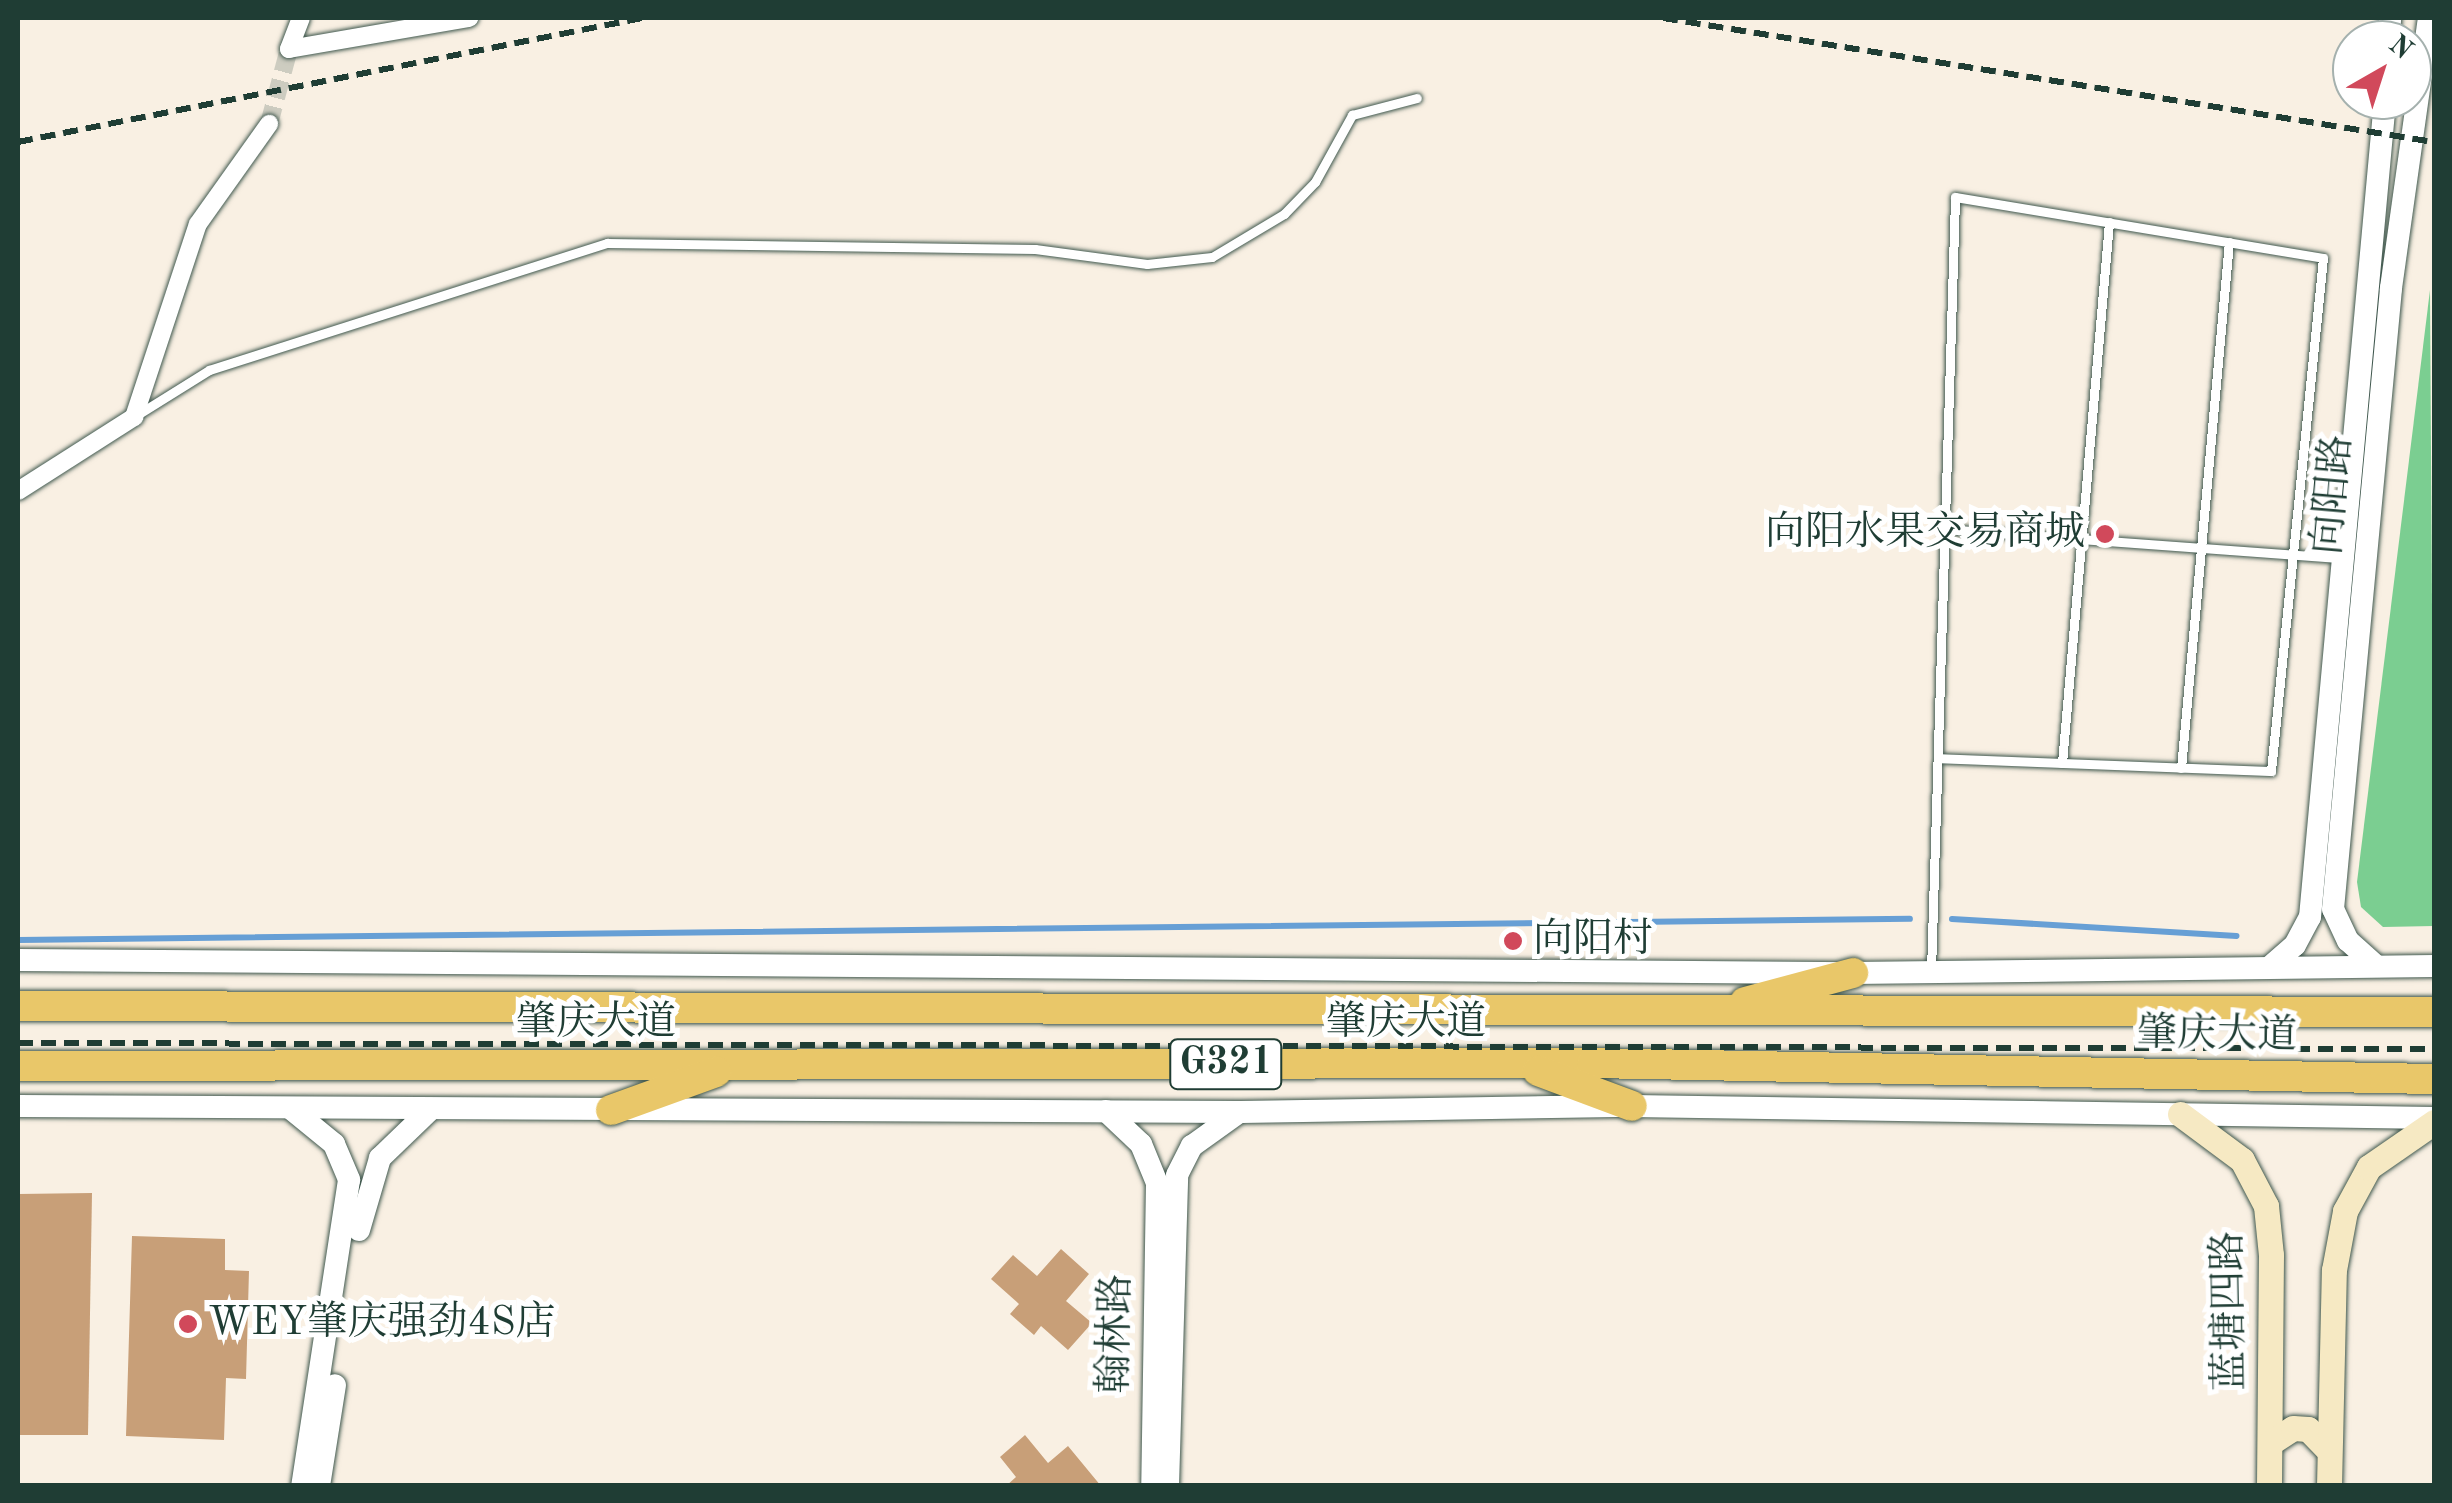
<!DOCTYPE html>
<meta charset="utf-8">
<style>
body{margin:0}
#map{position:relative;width:2452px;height:1503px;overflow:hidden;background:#f9f0e3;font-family:"Old Standard TT","Noto Serif SC",serif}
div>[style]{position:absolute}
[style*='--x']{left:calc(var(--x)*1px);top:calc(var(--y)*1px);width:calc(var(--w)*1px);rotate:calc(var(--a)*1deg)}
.green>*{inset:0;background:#7bce91}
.stream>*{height:6px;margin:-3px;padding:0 3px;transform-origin:3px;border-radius:3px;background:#679fd5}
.building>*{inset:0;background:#c89f78}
.minor-tunnel>*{height:18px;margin-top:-9px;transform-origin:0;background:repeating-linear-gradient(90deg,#cdccc0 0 18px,transparent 0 27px)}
.roads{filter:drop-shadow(0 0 2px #40584e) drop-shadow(0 0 2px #40584e)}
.service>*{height:9px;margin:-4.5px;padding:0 4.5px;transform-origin:4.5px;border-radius:4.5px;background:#fff}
.minor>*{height:18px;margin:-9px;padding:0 9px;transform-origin:9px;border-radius:9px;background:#fff}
.tertiary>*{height:22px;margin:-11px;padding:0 11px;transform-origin:11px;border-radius:11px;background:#fff}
.secondary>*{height:25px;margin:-12.5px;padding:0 12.5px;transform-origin:12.5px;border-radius:12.5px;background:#f6e9c3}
.trunk>*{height:30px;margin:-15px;padding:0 15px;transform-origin:15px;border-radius:15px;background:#e9c769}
.rail>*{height:6px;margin-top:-3px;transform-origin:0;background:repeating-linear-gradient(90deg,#1f3d34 0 15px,transparent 0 23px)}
.dots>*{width:28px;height:28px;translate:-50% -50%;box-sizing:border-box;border:5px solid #fff;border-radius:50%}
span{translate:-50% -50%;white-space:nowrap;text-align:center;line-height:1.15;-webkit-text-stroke:10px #fff;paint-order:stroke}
.shield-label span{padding:2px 8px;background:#fff;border:2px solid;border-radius:8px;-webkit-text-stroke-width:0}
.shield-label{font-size:38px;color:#1f3d34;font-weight:700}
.street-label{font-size:40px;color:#1f3d34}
.poi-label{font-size:40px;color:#1f3d34}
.right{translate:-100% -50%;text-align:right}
.left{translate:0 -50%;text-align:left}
.frame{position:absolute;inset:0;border:20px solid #1f3d34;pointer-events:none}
.north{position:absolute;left:2332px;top:20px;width:100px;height:100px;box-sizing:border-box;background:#fff;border:2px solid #a5b1ae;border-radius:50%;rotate:39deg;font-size:28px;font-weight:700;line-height:40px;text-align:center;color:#1f3d34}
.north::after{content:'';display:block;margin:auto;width:35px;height:45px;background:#d1495b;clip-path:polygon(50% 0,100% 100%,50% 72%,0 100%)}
</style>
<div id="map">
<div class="green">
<div style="clip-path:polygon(2430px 290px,2434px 926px,2383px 927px,2361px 907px,2357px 882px)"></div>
</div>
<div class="stream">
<div style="--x:1952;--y:919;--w:285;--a:3.4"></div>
<div style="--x:18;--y:940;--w:1892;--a:-0.64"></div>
</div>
<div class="building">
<div style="clip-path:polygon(92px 1193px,88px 1435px,18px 1435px,18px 1194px)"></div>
<div style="clip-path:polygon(132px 1236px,225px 1239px,225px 1270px,249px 1271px,246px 1379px,226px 1378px,224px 1440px,126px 1436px)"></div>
<div style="clip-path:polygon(1061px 1249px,1089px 1274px,1066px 1301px,1092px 1323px,1068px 1350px,1041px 1326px,1034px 1335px,1010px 1314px,1019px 1304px,991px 1279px,1013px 1255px,1037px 1276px)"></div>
<div style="clip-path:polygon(1025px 1435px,1048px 1463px,1068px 1446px,1101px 1486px,1006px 1486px,1016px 1477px,1000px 1457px)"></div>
</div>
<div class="minor-tunnel">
<div style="--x:269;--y:124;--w:78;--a:-75.1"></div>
</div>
<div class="roads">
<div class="service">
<div style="--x:137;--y:415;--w:85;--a:-32"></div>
<div style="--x:209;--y:370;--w:418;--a:-17.7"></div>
<div style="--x:607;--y:243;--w:428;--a:0.8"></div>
<div style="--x:1035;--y:249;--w:113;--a:7.6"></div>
<div style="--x:1147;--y:264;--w:65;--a:-6.1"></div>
<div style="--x:1212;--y:257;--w:84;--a:-30.8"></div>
<div style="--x:1284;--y:214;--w:45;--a:-45.9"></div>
<div style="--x:1315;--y:182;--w:77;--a:-61.1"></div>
<div style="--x:1352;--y:115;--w:67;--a:-14.7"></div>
<div style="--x:1945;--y:529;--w:397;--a:4.2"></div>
<div style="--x:2062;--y:763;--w:543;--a:-85.03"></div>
<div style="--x:2181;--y:768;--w:528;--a:-84.79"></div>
<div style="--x:1931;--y:971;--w:774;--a:-88.22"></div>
<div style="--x:1955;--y:197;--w:373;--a:9.4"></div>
<div style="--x:2323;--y:258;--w:516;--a:95.79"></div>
<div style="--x:2271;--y:771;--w:333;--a:-177.8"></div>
</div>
<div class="minor">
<div style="--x:289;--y:49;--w:183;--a:-9.8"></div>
<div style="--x:289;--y:49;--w:33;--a:-69"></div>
<div style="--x:18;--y:491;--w:138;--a:-32.5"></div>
<div style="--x:134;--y:417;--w:203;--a:-71.7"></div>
<div style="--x:198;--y:224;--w:123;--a:-54.6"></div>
</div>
<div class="tertiary">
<div style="--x:2389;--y:40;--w:22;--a:-87"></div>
<div style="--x:18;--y:960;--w:1835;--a:0.41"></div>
<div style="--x:1853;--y:973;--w:581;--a:-0.69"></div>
<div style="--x:2272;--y:965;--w:30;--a:-41"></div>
<div style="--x:2295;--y:945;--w:32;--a:-62"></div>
<div style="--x:2310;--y:917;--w:820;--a:-84.75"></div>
<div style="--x:2375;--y:965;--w:36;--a:-138"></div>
<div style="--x:2348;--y:941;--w:35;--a:-115"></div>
<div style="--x:2333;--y:909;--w:624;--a:-84.66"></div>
<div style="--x:2391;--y:288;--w:273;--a:-82"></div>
<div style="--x:18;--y:1106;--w:1223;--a:0.28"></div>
<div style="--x:1241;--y:1112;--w:391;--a:-0.9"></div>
<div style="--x:1632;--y:1106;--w:802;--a:0.86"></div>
<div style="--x:290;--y:1108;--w:57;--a:39.3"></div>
<div style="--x:334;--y:1144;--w:39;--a:67"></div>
<div style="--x:349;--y:1180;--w:310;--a:98.7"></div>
<div style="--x:1106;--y:1111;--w:48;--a:43.3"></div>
<div style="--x:1141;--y:1144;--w:42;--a:67.7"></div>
<div style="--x:1157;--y:1183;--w:303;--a:90.9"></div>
<div style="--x:359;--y:1230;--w:75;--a:-73.7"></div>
<div style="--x:380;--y:1158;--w:71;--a:-43.9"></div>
<div style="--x:319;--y:1486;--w:102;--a:-81"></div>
<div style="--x:1168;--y:1486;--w:311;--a:-88.3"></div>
<div style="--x:1177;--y:1175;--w:33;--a:-63"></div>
<div style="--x:1192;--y:1146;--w:57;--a:-35.7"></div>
</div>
<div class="secondary">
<div style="--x:2180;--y:1114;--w:77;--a:36.6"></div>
<div style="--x:2242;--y:1160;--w:52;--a:62.4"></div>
<div style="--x:2266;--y:1206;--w:49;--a:84.2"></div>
<div style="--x:2271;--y:1255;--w:231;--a:90.5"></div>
<div style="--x:2270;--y:1443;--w:27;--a:-33"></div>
<div style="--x:2293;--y:1428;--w:15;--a:4"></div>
<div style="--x:2308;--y:1429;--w:30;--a:46"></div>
<div style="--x:2329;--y:1486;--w:216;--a:-88.7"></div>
<div style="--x:2334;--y:1270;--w:60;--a:-79.4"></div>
<div style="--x:2345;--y:1211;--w:50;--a:-61.4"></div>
<div style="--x:2369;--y:1167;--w:79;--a:-34.7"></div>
</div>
<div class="trunk">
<div style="--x:1745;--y:1002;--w:112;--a:-15"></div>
<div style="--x:18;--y:1006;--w:2416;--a:0.14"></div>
<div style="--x:18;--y:1066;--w:1574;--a:-0.11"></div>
<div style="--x:1592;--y:1063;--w:842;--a:1.09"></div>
<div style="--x:1538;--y:1071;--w:100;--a:20.4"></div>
<div style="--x:611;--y:1110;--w:112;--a:-19.9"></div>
</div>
</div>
<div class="rail">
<div style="--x:1663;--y:18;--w:781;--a:9.14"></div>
<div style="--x:18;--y:142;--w:636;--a:-11.24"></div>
<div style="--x:18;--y:1043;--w:2416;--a:0.14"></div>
</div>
<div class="dots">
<div style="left:2105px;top:534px;background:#d1495b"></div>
<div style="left:1513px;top:941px;background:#d1495b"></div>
<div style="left:188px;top:1324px;background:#d1495b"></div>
</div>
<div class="shield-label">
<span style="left:1226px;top:1064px">G321</span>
</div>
<div class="street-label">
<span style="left:2334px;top:495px;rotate:-85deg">向阳路</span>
<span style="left:596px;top:1024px">肇庆大道</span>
<span style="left:1406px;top:1024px">肇庆大道</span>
<span style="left:2217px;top:1036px;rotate:1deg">肇庆大道</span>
<span style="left:2231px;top:1311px;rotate:-91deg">蓝塘四路</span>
<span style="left:1117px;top:1334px;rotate:-89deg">翰林路</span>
</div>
<div class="poi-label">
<span class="right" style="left:2085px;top:534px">向阳水果交易商城</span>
<span class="left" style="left:1533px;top:941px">向阳村</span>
<span class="left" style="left:208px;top:1324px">WEY肇庆强劲4S店</span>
</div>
<div class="frame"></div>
<div class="north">N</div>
</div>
